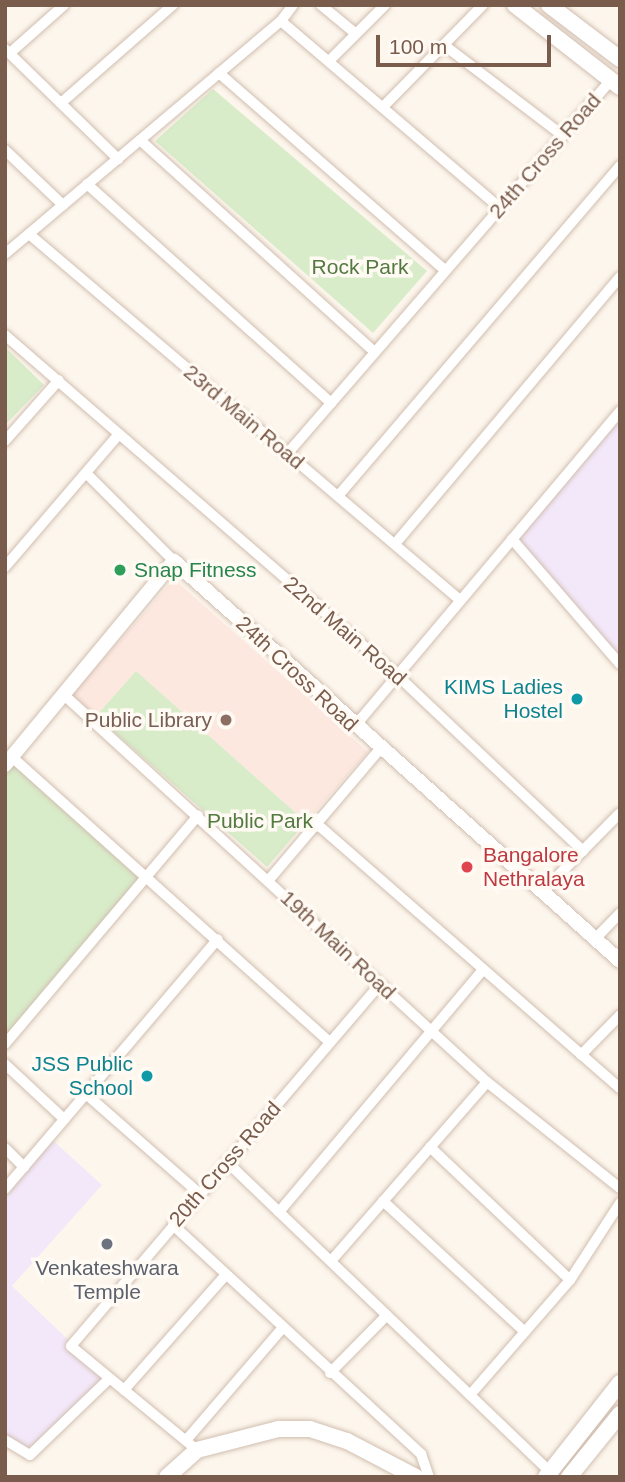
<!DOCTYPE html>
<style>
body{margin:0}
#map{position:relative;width:625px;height:1482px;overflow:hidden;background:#fdf6ec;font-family:Arial,sans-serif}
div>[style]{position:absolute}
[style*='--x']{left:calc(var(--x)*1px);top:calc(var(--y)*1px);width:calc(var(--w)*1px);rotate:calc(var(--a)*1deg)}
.commercial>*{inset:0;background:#fde8e0}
.education>*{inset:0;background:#f3e8fa}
.green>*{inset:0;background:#d8ecc9}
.roads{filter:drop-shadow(0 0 2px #d1beb0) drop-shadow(0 0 2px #d1beb0)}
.minor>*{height:10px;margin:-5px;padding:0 5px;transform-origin:5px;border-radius:5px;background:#fff}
.tertiary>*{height:14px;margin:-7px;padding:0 7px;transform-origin:7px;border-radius:7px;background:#fff}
.secondary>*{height:16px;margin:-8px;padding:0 8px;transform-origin:8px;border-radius:8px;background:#fff}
.dots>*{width:19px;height:19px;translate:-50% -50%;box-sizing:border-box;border:4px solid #fffaf3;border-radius:50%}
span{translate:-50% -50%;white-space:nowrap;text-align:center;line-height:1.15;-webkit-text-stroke:7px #fffaf3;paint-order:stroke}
.street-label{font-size:21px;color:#7a5c4d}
.park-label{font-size:21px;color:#537a41}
.leisure-label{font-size:21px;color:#27864d}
.left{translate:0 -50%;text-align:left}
.culture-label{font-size:21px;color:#0d838f}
.right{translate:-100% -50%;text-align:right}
.education-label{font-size:21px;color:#785e54}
.health-label{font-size:21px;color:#be3a42}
.worship-label{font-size:21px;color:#5b616d}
.frame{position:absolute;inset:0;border:7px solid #7a5c4d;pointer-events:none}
.scale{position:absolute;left:376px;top:35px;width:175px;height:32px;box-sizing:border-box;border:4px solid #7a5c4d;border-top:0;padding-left:9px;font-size:21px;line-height:24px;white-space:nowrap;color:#7a5c4d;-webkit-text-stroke:5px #fffaf3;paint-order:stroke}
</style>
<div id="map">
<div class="commercial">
<div style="clip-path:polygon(174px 579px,368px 752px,306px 822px,136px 671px,96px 716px,72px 695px)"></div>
</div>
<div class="education">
<div style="clip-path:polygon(620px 417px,620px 664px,514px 542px)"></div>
<div style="clip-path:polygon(48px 1136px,102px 1185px,12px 1286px,109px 1379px,30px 1455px,5px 1440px,5px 1185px)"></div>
</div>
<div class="green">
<div style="clip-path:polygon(213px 89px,427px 271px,373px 333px,155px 141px)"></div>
<div style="clip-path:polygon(5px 347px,44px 385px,5px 425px)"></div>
<div style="clip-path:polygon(136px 671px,306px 822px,267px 867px,96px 716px)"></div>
<div style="clip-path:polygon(14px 764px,145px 878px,5px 1039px,5px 774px)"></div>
</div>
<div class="roads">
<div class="minor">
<div style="--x:321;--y:5;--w:45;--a:39.6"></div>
<div style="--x:281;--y:21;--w:287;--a:40.5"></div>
<div style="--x:444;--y:45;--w:148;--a:37.3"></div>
<div style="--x:5;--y:49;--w:158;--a:44.2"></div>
<div style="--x:10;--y:53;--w:72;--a:-41.6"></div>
<div style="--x:329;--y:61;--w:79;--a:-45"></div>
<div style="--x:219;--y:73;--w:300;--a:41.1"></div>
<div style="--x:61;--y:103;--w:149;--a:-41.2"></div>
<div style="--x:383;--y:107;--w:143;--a:-45.6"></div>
<div style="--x:140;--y:140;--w:316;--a:42.1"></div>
<div style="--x:5;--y:150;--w:80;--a:43.5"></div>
<div style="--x:87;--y:184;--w:328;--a:41.9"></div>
<div style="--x:29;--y:234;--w:565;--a:40.34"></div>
<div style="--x:5;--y:254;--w:361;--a:-40.2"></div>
<div style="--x:281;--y:21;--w:20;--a:-53"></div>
<div style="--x:5;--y:335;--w:519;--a:40.94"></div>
<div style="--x:397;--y:675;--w:256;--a:43.4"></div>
<div style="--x:5;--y:441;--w:81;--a:-48.5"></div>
<div style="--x:287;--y:454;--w:495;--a:-49.1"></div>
<div style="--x:86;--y:473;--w:124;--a:45"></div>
<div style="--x:338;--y:496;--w:434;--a:-49.5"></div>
<div style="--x:512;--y:539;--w:165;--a:49.2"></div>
<div style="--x:395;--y:544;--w:349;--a:-49.9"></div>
<div style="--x:5;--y:567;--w:175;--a:-49.4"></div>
<div style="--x:63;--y:694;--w:575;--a:42.46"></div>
<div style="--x:487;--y:1082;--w:170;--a:38.6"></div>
<div style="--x:355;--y:726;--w:412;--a:-49.9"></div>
<div style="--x:12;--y:757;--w:427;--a:41.9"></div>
<div style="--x:317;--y:824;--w:402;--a:41.1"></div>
<div style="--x:268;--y:881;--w:172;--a:-49.7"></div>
<div style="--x:541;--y:893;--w:112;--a:-45.4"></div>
<div style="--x:595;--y:939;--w:36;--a:-46"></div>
<div style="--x:5;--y:1044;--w:299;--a:-49.8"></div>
<div style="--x:581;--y:1055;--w:56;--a:-45.7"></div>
<div style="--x:5;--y:1064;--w:81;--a:43"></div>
<div style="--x:86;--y:1094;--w:152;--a:41.3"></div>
<div style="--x:430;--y:1147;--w:193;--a:43.5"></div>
<div style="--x:5;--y:1148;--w:27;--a:45"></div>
<div style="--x:227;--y:1162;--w:448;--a:43.8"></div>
<div style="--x:5;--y:1189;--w:328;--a:-49.6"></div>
<div style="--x:383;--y:1201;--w:193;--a:42.7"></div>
<div style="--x:279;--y:1212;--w:315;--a:-49.9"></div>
<div style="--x:173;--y:1225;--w:338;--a:42.7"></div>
<div style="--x:421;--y:1454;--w:24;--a:71"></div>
<div style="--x:331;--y:1261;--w:237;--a:-48.9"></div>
<div style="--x:330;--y:1373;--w:81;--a:-45.5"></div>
<div style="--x:124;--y:1390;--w:152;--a:-48.5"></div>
<div style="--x:470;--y:1395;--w:152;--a:-49"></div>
<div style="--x:570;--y:1280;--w:92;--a:-57"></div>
<div style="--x:188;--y:1438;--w:143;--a:-49.3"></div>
<div style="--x:5;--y:1440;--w:29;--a:31"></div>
<div style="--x:30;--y:1455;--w:110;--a:-43.9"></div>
<div style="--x:197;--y:1450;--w:163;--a:-140.5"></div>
<div style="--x:71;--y:1346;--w:476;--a:-49.5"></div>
</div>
<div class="tertiary">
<div style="--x:5;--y:765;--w:265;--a:-50.4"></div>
<div style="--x:174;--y:561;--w:599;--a:41.89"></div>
</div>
<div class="secondary">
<div style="--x:515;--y:5;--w:133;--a:38"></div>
<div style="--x:549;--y:5;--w:89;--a:37.3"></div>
<div style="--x:167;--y:1477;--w:40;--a:-42"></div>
<div style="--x:197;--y:1450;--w:85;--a:-14.4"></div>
<div style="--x:279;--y:1429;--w:31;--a:0"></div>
<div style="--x:310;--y:1429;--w:39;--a:18"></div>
<div style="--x:347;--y:1441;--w:78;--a:27.6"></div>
<div style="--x:546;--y:1477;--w:120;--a:-51.8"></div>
<div style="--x:569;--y:1477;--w:81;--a:-51"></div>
</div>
</div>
<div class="dots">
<div style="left:120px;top:570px;background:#2e9e5b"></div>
<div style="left:577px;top:699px;background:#0f9aa8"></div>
<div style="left:226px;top:720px;background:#8d6e63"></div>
<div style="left:467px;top:867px;background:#e0444e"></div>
<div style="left:147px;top:1076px;background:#0f9aa8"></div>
<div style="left:107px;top:1244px;background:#6b7280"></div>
</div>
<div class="street-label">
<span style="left:545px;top:156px;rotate:-49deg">24th Cross Road</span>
<span style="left:244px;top:417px;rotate:40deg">23rd Main Road</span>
<span style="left:345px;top:631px;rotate:41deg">22nd Main Road</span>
<span style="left:297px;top:674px;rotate:43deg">24th Cross Road</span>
<span style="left:338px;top:945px;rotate:43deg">19th Main Road</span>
<span style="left:225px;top:1164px;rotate:-49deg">20th Cross Road</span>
</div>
<div class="park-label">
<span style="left:360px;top:267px">Rock Park</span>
<span style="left:260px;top:821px">Public Park</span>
</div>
<div class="leisure-label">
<span class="left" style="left:134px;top:570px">Snap Fitness</span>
</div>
<div class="culture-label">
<span class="right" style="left:563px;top:699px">KIMS Ladies<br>Hostel</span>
<span class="right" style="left:133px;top:1076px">JSS Public<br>School</span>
</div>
<div class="education-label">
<span class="right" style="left:212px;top:720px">Public Library</span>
</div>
<div class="health-label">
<span class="left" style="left:483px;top:867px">Bangalore<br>Nethralaya</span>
</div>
<div class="worship-label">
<span style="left:107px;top:1280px">Venkateshwara<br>Temple</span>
</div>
<div class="frame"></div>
<div class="scale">100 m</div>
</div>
